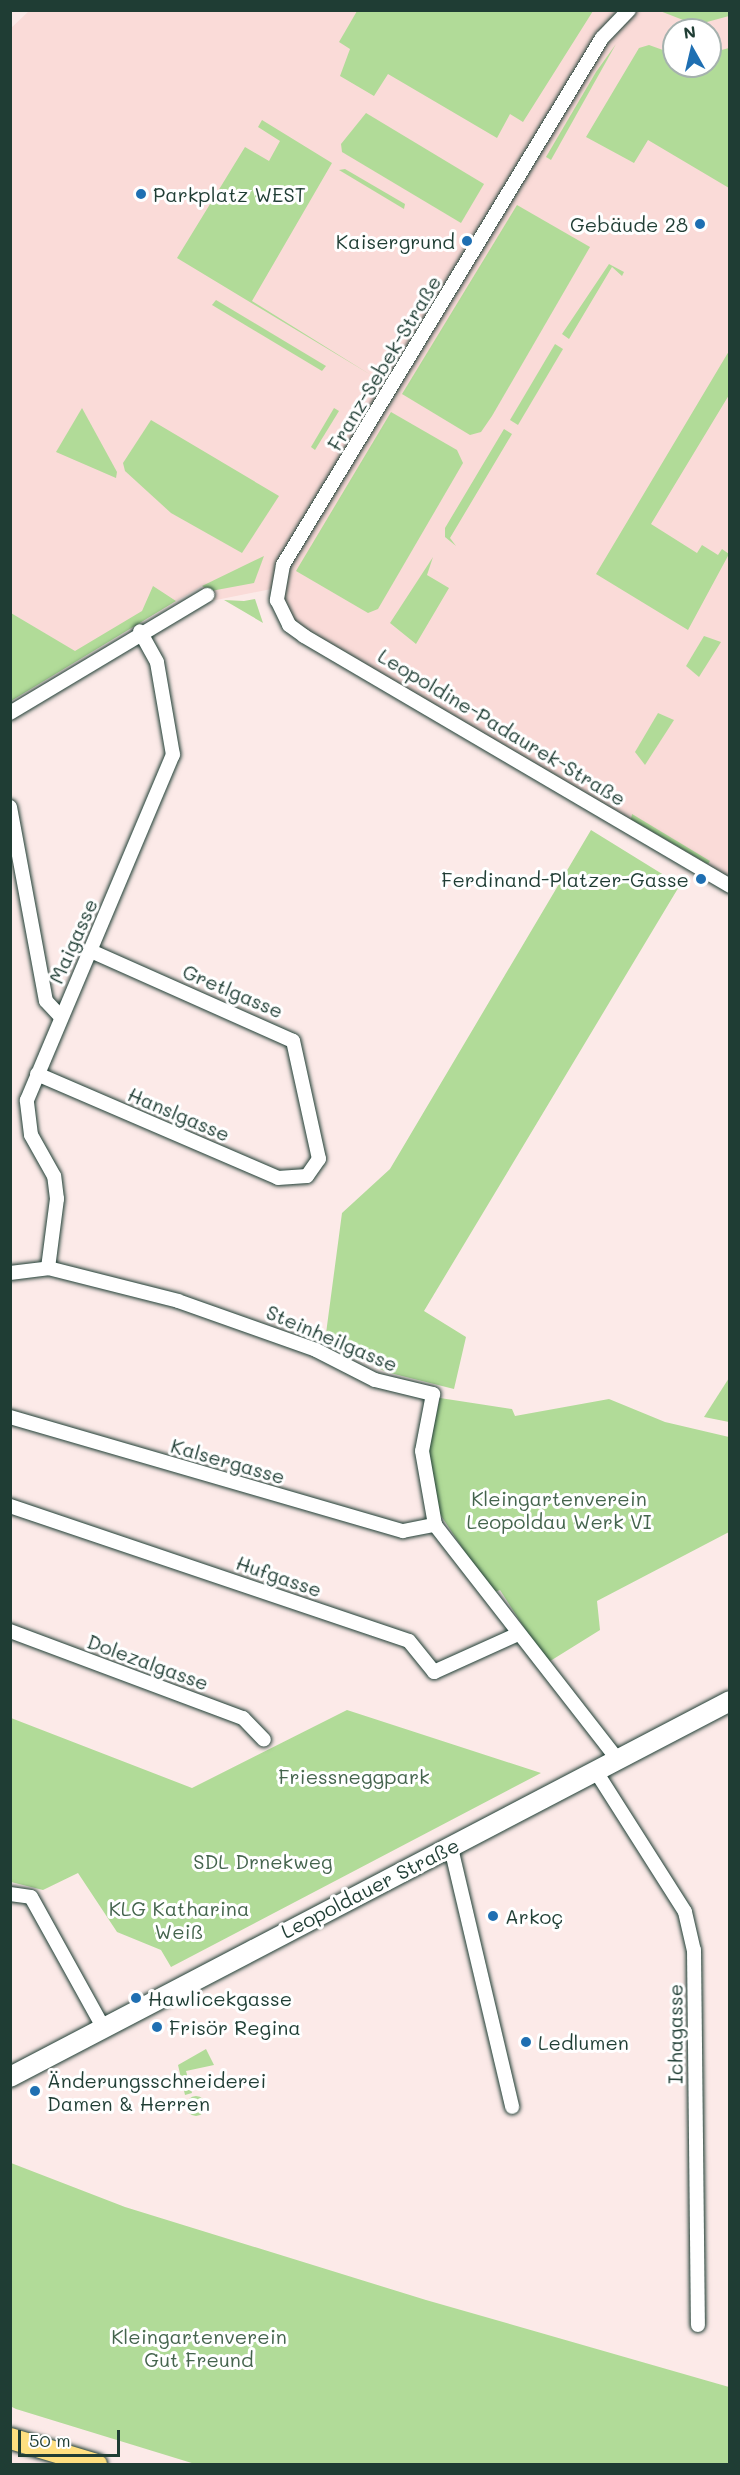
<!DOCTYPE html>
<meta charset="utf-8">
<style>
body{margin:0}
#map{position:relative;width:740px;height:2475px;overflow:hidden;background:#fceae8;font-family:Mali,sans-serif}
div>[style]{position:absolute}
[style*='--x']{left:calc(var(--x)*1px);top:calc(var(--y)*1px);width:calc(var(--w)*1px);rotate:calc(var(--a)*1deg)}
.built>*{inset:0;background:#fadbd8}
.green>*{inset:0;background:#b1db98}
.round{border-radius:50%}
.roads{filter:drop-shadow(0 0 2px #1f3d34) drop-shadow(0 0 2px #1f3d34)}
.street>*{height:14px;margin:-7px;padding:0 7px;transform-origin:7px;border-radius:7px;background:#fff}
.secondary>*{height:20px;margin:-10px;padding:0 10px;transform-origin:10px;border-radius:10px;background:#fff}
.primary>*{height:21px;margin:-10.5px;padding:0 10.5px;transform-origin:10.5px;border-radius:10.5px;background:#fedf80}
.dots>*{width:16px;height:16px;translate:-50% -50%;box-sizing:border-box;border:3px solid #fff;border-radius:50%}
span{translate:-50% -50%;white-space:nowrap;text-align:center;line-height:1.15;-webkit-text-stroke:6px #fff;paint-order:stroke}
.poi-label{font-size:20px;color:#1f3d34}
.left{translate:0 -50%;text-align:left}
.right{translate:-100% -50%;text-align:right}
.street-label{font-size:20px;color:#1f3d34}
.park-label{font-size:20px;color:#44644d}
.frame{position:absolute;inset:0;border:12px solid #1f3d34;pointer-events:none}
.north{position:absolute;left:662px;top:18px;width:60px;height:60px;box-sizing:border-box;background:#fff;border:2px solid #a5b1ae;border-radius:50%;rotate:352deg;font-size:16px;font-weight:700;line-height:24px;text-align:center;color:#1f3d34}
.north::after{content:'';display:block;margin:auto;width:21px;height:27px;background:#1f6fb2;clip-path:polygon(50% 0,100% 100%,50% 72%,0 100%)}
.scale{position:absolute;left:18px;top:2430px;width:102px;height:27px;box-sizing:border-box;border:3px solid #1f3d34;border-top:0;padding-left:8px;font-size:18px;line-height:21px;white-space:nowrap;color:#1f3d34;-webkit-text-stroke:4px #fff;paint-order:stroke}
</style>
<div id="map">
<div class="built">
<div style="clip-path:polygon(evenodd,29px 11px,729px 11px,729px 886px,289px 625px,276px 588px,211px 601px,202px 586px,82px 656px,11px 613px,10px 29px,29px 11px,674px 30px,710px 30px,710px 66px,674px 66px,674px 30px)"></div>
</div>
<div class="green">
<div style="clip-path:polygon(357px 11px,357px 10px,593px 11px,523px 122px,510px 114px,497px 138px,388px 74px,374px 96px,340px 76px,350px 49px,339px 42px)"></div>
<div style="clip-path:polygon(660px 11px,729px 11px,729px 16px,696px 25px)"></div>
<div style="clip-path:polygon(616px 44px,551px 160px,546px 157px,596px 72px)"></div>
<div style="clip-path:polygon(649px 45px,674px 54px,674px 66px,710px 66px,710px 53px,729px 48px,729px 188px,648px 140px,634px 163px,586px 137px,639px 48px)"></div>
<div style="clip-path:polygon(366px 113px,484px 184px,461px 223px,342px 152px,341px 144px)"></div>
<div style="clip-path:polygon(262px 120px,332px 163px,252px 301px,371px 375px,177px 258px,245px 147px,269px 161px,280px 141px,258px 127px)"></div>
<div style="clip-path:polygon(345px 169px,405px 204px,404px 209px,339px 170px)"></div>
<div style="clip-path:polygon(517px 205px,590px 247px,492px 416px,481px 432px,470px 435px,402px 394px)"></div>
<div style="clip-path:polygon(609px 264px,624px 272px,622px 276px,612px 267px,569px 339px,562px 334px)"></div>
<div style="clip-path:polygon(216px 300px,326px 366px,322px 371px,212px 305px)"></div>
<div style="clip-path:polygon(555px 344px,563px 349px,518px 425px,510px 420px)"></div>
<div style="clip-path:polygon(729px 351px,729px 395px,651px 524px,697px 553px,702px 545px,718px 555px,722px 549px,729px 554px,688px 630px,596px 574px)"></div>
<div style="clip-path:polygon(82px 408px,117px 472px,116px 478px,56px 452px)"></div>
<div style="clip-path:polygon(334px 408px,339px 411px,315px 450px,311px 447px)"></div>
<div style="clip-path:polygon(391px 412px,457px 450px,463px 463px,378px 609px,368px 613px,296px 571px)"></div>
<div style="clip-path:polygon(151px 420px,279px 496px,242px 553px,171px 513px,125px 471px,123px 463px)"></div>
<div style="clip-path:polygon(504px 429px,512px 434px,450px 538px,456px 546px,445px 537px,445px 528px)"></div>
<div style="clip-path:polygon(264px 556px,254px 583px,211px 591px,202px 586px)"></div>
<div style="clip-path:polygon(433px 557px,427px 575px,449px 588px,416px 644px,390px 623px)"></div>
<div style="clip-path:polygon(153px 586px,176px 601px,11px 701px,11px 613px,75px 651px,142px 611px)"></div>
<div style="clip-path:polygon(255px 599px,263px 623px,224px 600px,244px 601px)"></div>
<div style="clip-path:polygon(704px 636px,721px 642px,699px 677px,686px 666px)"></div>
<div style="clip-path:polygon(658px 713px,674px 720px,645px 765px,635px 752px)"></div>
<div style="clip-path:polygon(632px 814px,710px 861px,708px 864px,631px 819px)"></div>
<div style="clip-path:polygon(591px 830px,680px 885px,424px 1311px,466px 1337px,454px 1389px,386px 1372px,325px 1341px,342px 1213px,390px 1169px)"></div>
<div style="clip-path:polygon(729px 1378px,729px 1422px,704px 1417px)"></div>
<div style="clip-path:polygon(440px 1398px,512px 1409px,515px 1416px,609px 1399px,665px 1422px,729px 1437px,729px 1532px,597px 1601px,600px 1630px,547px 1663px,500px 1590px,492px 1593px,438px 1511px,428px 1452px)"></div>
<div style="clip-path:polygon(347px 1710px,541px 1773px,171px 1967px,161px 1950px,117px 1932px,78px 1873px,43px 1890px,11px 1882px,11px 1718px,192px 1788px)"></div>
<div style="clip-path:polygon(206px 2049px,214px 2065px,186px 2071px,192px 2093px,185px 2095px,178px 2065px)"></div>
<div class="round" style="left:186px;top:2096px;width:20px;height:20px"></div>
<div style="clip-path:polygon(11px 2163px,125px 2207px,426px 2300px,729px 2387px,729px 2464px,195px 2464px,16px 2409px,10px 2406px)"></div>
</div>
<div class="roads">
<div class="street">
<div style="--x:629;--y:10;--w:39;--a:134"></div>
<div style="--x:602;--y:38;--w:616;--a:121.19"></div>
<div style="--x:283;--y:565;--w:36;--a:100"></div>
<div style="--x:277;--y:600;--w:28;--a:64"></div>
<div style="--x:289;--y:625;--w:19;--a:36"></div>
<div style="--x:304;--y:636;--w:494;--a:30.4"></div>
<div style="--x:10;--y:713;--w:230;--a:-30.9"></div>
<div style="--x:10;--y:807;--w:197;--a:79.5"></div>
<div style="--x:46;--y:1001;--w:22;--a:47"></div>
<div style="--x:37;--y:1074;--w:262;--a:23.3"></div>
<div style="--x:278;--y:1178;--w:29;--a:-4"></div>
<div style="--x:307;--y:1176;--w:21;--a:-55"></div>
<div style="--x:319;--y:1159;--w:121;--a:-102.4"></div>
<div style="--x:293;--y:1041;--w:221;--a:-156"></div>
<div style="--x:48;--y:1268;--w:70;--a:-82.6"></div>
<div style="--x:57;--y:1199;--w:23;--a:-97"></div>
<div style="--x:54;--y:1176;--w:47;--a:-119.3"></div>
<div style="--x:31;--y:1135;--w:35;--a:-97"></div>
<div style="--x:27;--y:1100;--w:375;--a:-67.1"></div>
<div style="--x:173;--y:755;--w:94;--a:-99.8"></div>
<div style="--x:157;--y:662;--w:35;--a:-119"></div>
<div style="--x:10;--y:1273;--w:38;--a:-7"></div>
<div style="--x:48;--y:1268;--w:134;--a:14.2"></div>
<div style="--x:178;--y:1301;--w:146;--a:19.5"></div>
<div style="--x:316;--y:1350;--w:66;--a:27"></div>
<div style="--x:375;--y:1380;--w:60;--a:13.6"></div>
<div style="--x:433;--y:1394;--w:58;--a:100.9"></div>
<div style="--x:422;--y:1451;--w:75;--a:80"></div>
<div style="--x:435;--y:1525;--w:296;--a:52.1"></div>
<div style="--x:10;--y:1417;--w:409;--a:16.2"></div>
<div style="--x:403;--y:1531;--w:33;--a:-11"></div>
<div style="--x:10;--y:1506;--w:421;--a:18.7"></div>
<div style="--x:409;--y:1641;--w:40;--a:51"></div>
<div style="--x:434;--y:1672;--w:92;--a:-24.3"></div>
<div style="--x:10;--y:1631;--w:249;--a:20.5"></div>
<div style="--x:243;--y:1718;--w:30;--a:46"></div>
<div style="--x:595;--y:1770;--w:168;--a:57.6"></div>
<div style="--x:685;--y:1912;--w:39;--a:77"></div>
<div style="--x:694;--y:1950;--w:375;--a:89.4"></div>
<div style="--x:451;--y:1848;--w:266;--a:76.7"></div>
<div style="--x:10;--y:1894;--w:21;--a:8"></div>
<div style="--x:31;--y:1897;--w:149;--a:61"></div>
</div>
<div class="secondary">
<div style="--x:10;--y:2077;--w:812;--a:-27.57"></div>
</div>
<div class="primary">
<div style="--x:10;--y:2438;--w:90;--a:16.8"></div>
</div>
</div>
<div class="dots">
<div style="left:141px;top:194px;background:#1f6fb2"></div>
<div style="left:700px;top:224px;background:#1f6fb2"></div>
<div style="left:467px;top:241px;background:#1f6fb2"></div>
<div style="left:701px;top:879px;background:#1f6fb2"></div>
<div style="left:493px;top:1916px;background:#1f6fb2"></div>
<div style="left:136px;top:1998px;background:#1f6fb2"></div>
<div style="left:157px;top:2027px;background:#1f6fb2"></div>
<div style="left:526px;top:2042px;background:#1f6fb2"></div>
<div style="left:35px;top:2091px;background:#1f6fb2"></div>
</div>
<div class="poi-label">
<span class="left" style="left:153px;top:194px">Parkplatz WEST</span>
<span class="right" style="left:688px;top:224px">Gebäude 28</span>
<span class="right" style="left:455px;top:241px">Kaisergrund</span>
<span class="right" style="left:689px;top:879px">Ferdinand-Platzer-Gasse</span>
<span class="left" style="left:505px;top:1916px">Arkoç</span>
<span class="left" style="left:148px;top:1998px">Hawlicekgasse</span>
<span class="left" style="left:169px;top:2027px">Frisör Regina</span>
<span class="left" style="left:538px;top:2042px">Ledlumen</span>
<span class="left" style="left:47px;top:2092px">Änderungsschneiderei<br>Damen &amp; Herren</span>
</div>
<div class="street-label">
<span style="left:384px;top:363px;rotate:-59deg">Franz-Sebek-Straße</span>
<span style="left:502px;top:727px;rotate:31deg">Leopoldine-Padaurek-Straße</span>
<span style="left:73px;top:941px;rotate:-66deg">Maigasse</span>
<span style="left:233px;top:991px;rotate:23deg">Gretlgasse</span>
<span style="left:179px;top:1114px;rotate:23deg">Hanslgasse</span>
<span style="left:332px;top:1338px;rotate:23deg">Steinheilgasse</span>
<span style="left:228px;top:1461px;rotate:16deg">Kalsergasse</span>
<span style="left:279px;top:1576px;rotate:19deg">Hufgasse</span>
<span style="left:148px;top:1662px;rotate:20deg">Dolezalgasse</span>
<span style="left:370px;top:1888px;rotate:-27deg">Leopoldauer Straße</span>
<span style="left:675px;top:2034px;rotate:-90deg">Ichagasse</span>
</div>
<div class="park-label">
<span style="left:559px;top:1510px">Kleingartenverein<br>Leopoldau Werk VI</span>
<span style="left:354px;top:1776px">Friessneggpark</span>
<span style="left:263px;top:1861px">SDL Drnekweg</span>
<span style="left:179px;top:1920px">KLG Katharina<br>Weiß</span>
<span style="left:199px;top:2348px">Kleingartenverein<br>Gut Freund</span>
</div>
<div class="frame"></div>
<div class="north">N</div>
<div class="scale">50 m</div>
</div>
